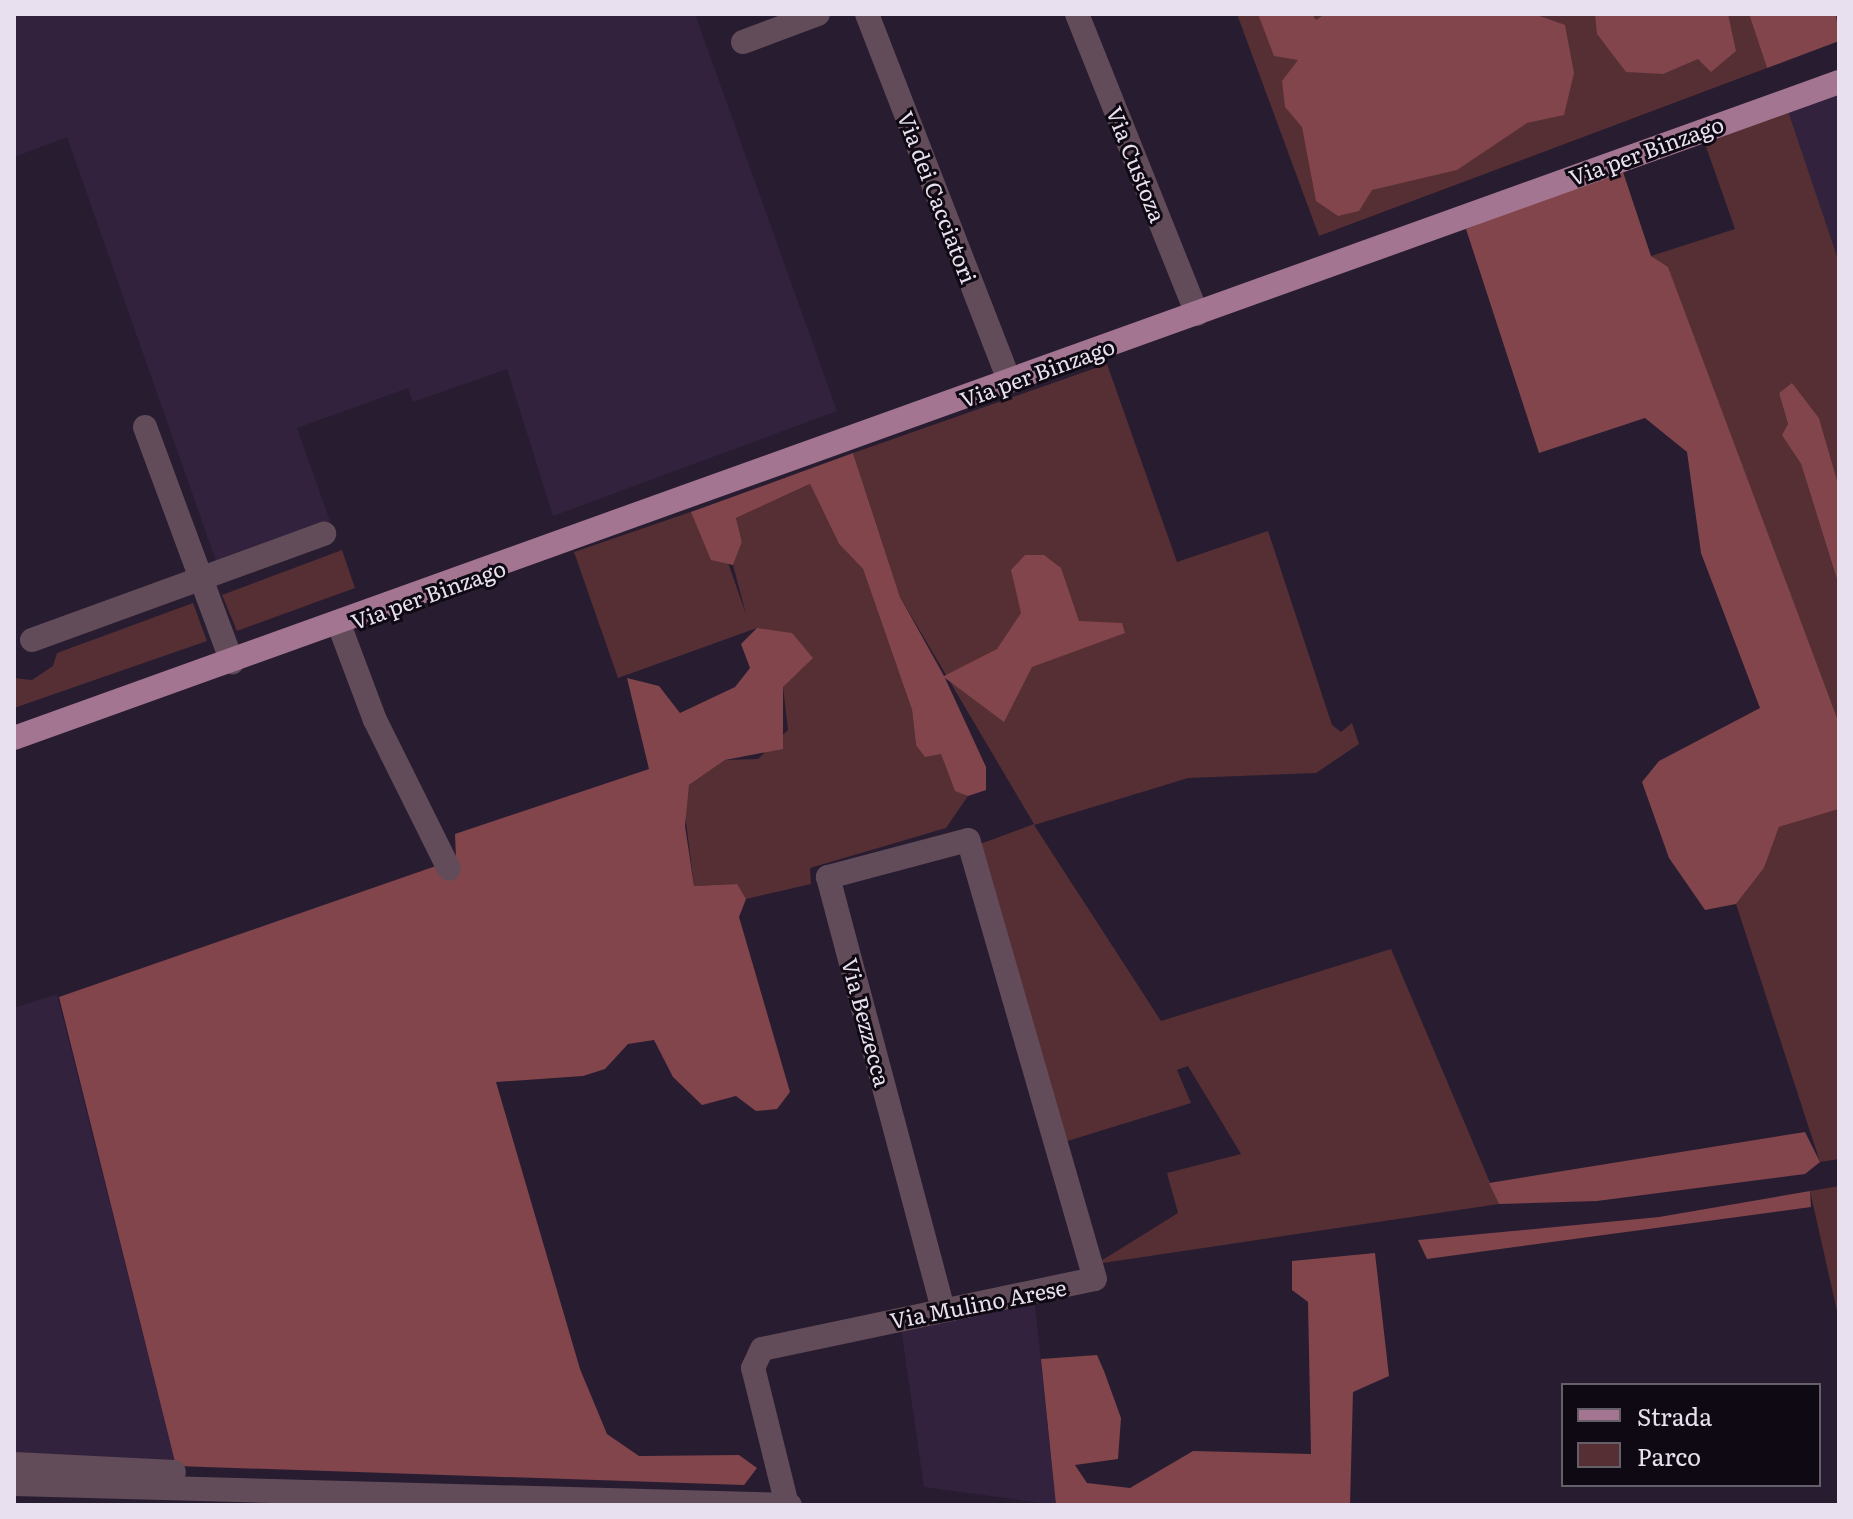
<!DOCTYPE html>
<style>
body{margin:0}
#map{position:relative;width:1853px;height:1519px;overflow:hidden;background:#281c31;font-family:Literata,serif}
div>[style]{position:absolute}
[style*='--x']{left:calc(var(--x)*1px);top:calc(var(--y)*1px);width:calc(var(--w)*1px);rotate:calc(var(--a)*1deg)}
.built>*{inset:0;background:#32223d}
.green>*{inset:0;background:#552f33}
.forest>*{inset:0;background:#81454b}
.minor>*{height:24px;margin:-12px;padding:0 12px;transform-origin:12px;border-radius:12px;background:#634c59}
.major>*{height:24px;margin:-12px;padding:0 12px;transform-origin:12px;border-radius:12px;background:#a37591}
span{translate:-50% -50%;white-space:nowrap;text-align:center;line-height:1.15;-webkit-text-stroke:6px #0e0912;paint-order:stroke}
.street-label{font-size:22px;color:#e8e0ee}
.frame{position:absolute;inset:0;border:16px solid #e8e0ee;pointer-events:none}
.legend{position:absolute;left:1561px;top:1383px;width:260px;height:104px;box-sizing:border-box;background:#0e0912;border:2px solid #655f6a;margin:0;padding:10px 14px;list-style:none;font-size:24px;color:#e8e0ee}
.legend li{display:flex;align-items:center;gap:16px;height:40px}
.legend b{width:40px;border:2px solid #655f6a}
</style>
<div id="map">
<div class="built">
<div style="clip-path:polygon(14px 14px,695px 14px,837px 411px,553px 516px,507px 369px,413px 402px,408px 388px,297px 428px,330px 521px,216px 561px,67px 137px,14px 157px)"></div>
<div style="clip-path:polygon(1839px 89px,1839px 262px,1787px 108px)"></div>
<div style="clip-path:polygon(57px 994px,176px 1466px,14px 1457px,14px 1008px)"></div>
<div style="clip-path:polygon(1035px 1305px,1056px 1505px,924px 1487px,901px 1328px)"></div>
</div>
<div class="green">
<div style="clip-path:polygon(1237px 14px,1749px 14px,1767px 68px,1319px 236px)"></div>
<div style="clip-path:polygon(1787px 108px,1839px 262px,1839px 487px,1819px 418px,1792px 384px,1779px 393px,1788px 424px,1783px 435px,1801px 464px,1839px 586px,1839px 723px,1668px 268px,1651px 256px,1735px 229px,1703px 138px)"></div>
<div style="clip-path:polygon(1107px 364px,1177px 562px,1268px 531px,1332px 725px,1341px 732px,1352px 723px,1359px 744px,1316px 773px,1188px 778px,1034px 825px,1161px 1021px,1391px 949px,1499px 1204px,1096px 1264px,1178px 1213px,1167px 1173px,1241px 1154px,1188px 1066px,1177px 1070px,1191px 1103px,1061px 1143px,972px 847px,1034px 824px,900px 597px,853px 453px)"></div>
<div style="clip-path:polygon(810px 484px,839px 544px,863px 569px,912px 710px,916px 745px,941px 753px,955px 790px,968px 796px,946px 828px,810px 868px,811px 884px,746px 899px,736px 884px,694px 886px,684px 806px,689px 785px,725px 760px,758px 759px,788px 730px,783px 687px,790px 679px,757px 628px,618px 678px,574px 552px,708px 506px,746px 614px,733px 565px,742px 542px,736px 518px)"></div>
<div style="clip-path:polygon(342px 550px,355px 588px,237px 631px,222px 595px)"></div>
<div style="clip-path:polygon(193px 603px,207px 641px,14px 708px,14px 678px,32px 680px,53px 666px,57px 653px)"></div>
<div style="clip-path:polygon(1839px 809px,1839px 1159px,1820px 1162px,1736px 904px,1764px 868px,1779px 827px)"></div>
<div style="clip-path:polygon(1839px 1186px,1839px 1320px,1810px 1191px)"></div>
</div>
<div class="forest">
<div style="clip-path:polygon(1258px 14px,1312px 14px,1316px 20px,1325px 14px,1534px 14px,1565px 25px,1574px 73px,1564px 115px,1527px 123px,1457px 170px,1372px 190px,1359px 211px,1338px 216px,1316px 201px,1302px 127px,1285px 107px,1282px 81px,1298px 60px,1274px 56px)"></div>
<div style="clip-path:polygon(1595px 14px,1728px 14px,1736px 51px,1711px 72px,1698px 59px,1663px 74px,1626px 72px,1597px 34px)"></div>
<div style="clip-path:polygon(1836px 14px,1839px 41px,1767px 68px,1749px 14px)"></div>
<div style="clip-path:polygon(1621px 166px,1651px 256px,1668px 267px,1839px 723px,1839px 809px,1779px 827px,1764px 868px,1736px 904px,1705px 910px,1669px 858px,1642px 782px,1659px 761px,1760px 708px,1701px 553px,1687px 452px,1645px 418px,1539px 453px,1466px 229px)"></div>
<div style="clip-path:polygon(1792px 383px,1819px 418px,1839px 487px,1839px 586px,1801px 464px,1782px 435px,1788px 424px,1779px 393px)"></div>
<div style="clip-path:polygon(853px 453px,900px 597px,944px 676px,997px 649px,1021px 613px,1011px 570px,1025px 555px,1044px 555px,1061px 568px,1079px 621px,1122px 623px,1125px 633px,1032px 667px,1004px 722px,945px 678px,986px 767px,986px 790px,968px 796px,955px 791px,941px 754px,925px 757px,916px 745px,912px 710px,863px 569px,839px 544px,810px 484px,736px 518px,742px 542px,733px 565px,711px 560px,691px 512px)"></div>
<div style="clip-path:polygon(757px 628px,792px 633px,813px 658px,783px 687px,783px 749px,725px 760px,689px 785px,685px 826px,694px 886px,737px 884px,746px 899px,739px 917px,790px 1092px,777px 1109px,756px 1111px,736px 1096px,702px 1105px,673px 1077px,654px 1040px,628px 1044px,605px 1069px,583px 1076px,496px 1082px,580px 1369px,607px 1434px,639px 1456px,739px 1455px,757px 1468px,744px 1485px,176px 1466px,59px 997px,456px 859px,455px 834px,649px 769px,627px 678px,659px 686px,680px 713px,735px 687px,750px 668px,741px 644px)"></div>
<div style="clip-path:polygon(1805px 1132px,1820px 1162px,1805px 1174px,1597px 1201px,1499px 1204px,1489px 1183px)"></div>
<div style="clip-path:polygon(1810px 1191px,1811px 1207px,1427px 1259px,1418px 1240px,1659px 1217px)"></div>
<div style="clip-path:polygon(1375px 1253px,1389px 1376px,1353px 1392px,1350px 1505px,1056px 1505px,1041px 1359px,1097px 1355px,1104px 1371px,1121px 1418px,1118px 1459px,1075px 1465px,1087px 1483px,1130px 1488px,1193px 1451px,1311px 1454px,1308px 1302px,1292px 1290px,1292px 1261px)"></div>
</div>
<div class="minor">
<div style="--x:867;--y:14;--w:394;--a:68.8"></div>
<div style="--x:1077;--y:14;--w:323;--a:68.2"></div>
<div style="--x:743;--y:42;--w:80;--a:-20.5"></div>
<div style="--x:145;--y:427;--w:251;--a:69.7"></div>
<div style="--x:340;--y:627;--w:99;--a:69.4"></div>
<div style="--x:375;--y:720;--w:166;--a:63.6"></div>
<div style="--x:32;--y:640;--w:311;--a:-20"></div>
<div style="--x:14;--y:1464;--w:160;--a:2.9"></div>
<div style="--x:14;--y:1484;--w:776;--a:1.55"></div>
<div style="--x:787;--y:1505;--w:141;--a:-103.9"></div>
<div style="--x:753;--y:1368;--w:21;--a:-65"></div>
<div style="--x:762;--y:1349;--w:340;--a:-11.9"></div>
<div style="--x:1095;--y:1279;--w:457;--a:-106.1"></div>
<div style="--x:968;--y:840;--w:145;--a:165.2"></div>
<div style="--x:828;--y:877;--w:446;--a:75.1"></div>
</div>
<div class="major">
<div style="--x:14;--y:738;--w:1939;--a:-19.77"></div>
</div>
<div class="street-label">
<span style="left:1646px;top:150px;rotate:-20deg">Via per Binzago</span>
<span style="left:1137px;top:164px;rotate:68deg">Via Custoza</span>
<span style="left:938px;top:197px;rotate:69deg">Via dei Cacciatori</span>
<span style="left:1037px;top:372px;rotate:-20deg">Via per Binzago</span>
<span style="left:428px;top:594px;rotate:-20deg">Via per Binzago</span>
<span style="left:867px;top:1022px;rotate:75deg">Via Bezzecca</span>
<span style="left:978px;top:1303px;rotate:-11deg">Via Mulino Arese</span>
</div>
<div class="frame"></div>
<ul class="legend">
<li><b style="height:10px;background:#a37591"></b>Strada</li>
<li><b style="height:22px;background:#552f33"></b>Parco</li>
</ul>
</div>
